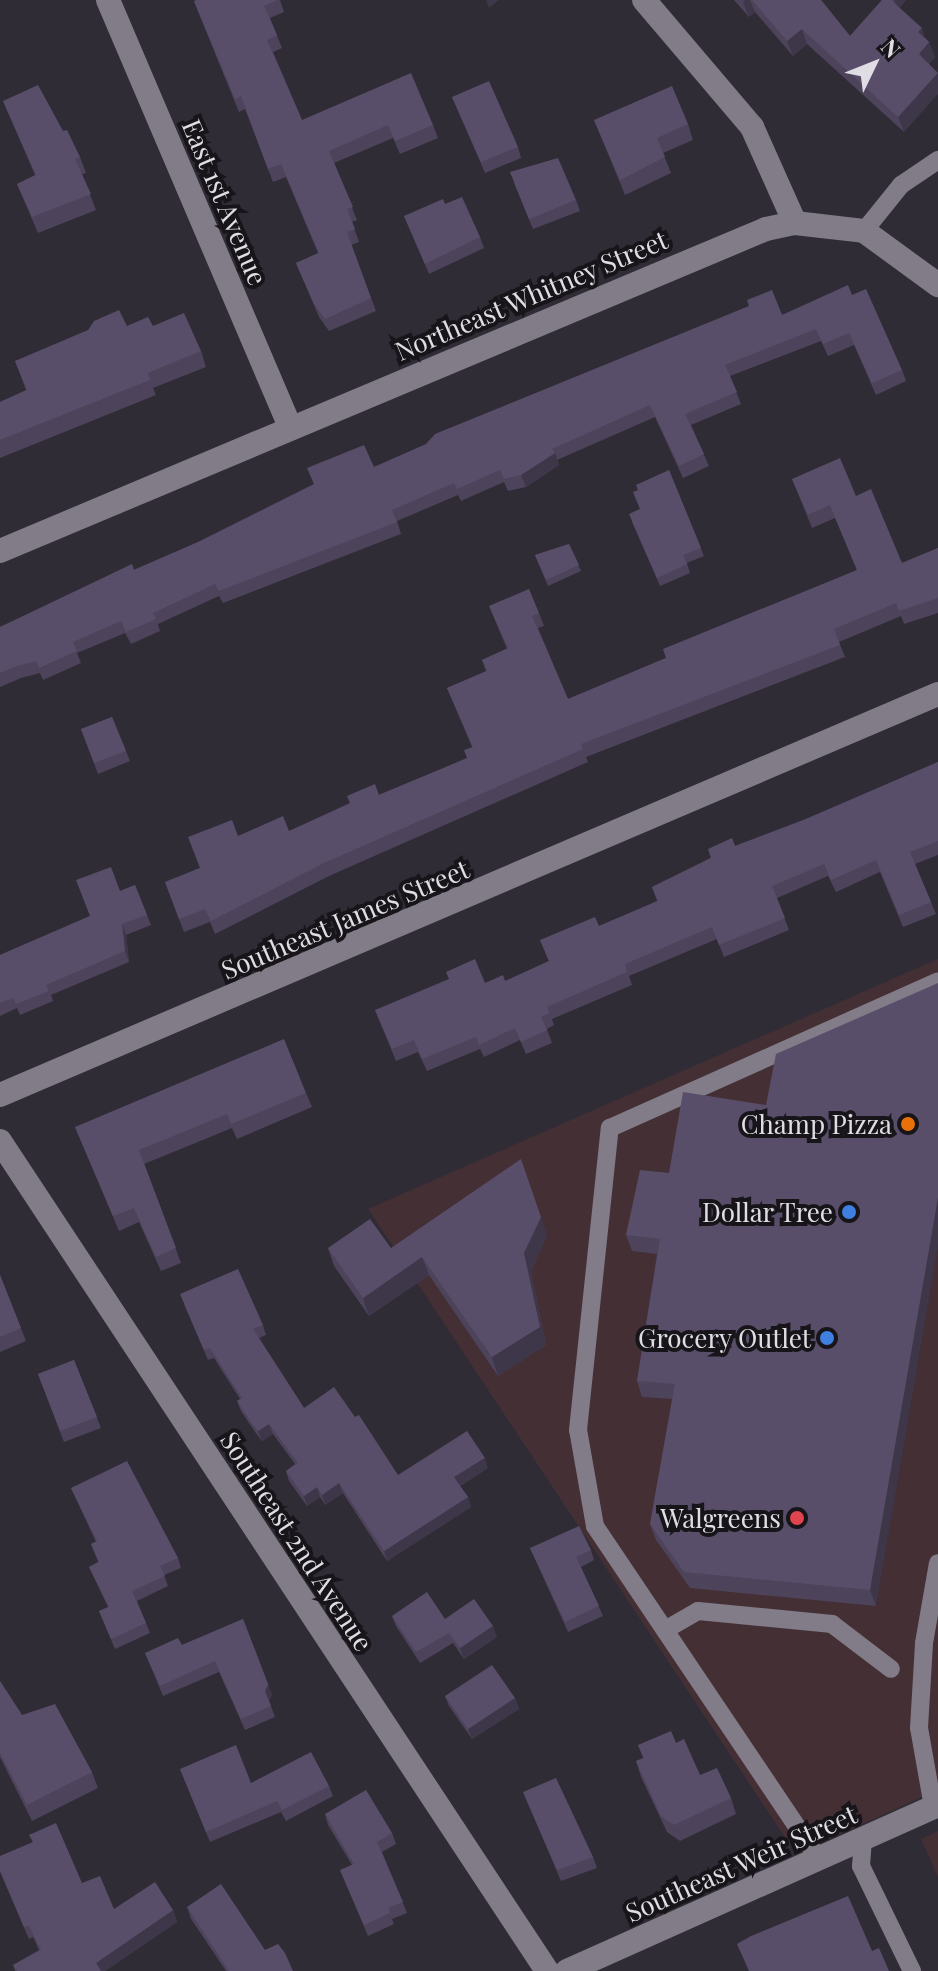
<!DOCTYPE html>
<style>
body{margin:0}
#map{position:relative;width:938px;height:1971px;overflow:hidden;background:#2f2c35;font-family:"Playfair Display",serif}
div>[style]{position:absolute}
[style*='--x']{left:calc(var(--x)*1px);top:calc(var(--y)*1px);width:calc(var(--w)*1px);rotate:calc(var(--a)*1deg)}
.commercial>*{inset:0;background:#432f34}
.service>*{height:18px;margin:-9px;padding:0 9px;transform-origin:9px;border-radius:9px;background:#817c88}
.minor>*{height:24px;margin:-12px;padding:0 12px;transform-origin:12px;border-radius:12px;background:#817c88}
.tertiary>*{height:24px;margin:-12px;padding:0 12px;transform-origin:12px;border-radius:12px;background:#817c88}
.wall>*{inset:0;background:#4d435b}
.shaded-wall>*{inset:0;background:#3e374a}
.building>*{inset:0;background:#594e6a}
.dots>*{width:22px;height:22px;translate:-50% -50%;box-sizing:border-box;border:4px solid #171519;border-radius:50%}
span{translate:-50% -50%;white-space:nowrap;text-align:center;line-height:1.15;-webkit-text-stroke:8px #171519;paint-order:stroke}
.street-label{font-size:26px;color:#e0dde4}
.poi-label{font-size:26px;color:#e0dde4}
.right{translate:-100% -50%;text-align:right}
.north{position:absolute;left:834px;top:24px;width:80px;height:80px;-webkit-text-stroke:6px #171519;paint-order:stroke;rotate:47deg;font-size:22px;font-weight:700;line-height:32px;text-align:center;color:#e0dde4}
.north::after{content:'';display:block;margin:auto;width:28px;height:36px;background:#e0dde4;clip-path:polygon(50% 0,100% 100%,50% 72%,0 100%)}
</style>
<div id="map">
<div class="commercial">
<div style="clip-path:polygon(938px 959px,938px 1790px,796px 1854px,368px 1209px)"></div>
<div style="clip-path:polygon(938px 1831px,938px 1877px,921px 1839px)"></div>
</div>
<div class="service">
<div style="--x:864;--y:231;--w:59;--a:-51.2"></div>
<div style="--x:901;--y:185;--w:45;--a:-34"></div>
<div style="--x:665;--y:1630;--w:38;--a:-30"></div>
<div style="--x:698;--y:1611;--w:135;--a:5.5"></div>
<div style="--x:832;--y:1624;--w:74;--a:37.3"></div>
<div style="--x:933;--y:1807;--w:80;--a:-100"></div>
<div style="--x:919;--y:1728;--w:85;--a:-86.6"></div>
<div style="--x:924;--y:1643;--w:81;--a:-80.1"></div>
<div style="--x:863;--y:1838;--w:28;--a:94"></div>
<div style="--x:861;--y:1866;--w:117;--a:64.1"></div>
<div style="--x:818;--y:1858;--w:400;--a:-123.9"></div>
<div style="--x:595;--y:1526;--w:97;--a:-100"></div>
<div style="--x:578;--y:1430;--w:304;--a:-84"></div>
<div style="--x:610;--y:1128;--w:359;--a:-24.1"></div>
</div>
<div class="minor">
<div style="--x:108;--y:0;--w:463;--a:66.9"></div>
<div style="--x:644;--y:0;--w:167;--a:49.6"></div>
<div style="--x:752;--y:127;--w:105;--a:65.9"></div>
<div style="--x:0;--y:1095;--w:1020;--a:-23.15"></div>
<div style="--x:0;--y:1141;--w:994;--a:56.61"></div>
<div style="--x:567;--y:1971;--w:406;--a:-24.1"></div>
</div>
<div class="tertiary">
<div style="--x:0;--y:551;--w:831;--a:-22.8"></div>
<div style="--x:766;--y:229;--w:30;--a:-12"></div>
<div style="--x:795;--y:223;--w:69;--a:6.6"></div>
<div style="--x:864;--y:231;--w:92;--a:36.1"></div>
</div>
<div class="wall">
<div style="clip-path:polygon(197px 0,280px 0,284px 12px,270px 18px,282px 48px,273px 52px,302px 120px,433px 125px,438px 138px,400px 154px,393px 138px,334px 163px,357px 220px,352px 222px,359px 242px,351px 245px,376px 311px,329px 331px,319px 317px,296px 263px,318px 253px,286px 177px,273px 182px,245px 109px,239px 112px,199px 14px,194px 1px)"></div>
<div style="clip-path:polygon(734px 0,821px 0,850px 36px,882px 0,906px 0,899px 8px,929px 42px,935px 57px,929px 64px,904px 132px,807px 44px,793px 56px,755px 12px,749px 17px)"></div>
<div style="clip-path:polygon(452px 97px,518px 147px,521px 158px,485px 173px)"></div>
<div style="clip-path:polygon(3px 101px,63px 131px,80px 157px,86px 173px,82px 174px,96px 210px,38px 233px,17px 184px,35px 175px)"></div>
<div style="clip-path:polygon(594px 120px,688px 124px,693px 140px,663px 153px,671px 173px,625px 195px)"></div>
<div style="clip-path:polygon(514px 183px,576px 200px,580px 211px,533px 229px)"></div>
<div style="clip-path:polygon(445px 204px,480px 237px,484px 248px,429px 274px,404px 216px)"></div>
<div style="clip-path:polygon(852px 295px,902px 370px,906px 381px,876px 395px,854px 345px,828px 356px,821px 341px,730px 376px,741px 404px,691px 425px,709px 466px,683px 478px,655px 417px,557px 460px,559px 465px,526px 487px,508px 491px,504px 482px,461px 501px,458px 495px,397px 521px,401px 534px,223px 603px,219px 596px,158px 624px,160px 631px,131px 644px,125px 633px,77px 653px,81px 663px,43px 680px,40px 673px,21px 678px,0 687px,0 627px,374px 467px,782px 315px)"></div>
<div style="clip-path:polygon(127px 326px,153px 326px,201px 351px,206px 367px,153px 388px,156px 395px,0 458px,0 402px,26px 390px,15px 361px)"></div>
<div style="clip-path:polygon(669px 470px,704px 556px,687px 563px,690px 573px,660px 586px,632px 522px,640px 509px,638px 490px)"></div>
<div style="clip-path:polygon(792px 479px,856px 496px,902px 563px,938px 548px,938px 613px,904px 624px,901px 616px,839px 642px,845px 657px,586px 757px,588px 762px,329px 876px,215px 934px,210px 922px,184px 932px,165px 882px,200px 868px,238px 836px,289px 831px,467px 759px,472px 747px,447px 688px,486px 671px,482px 660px,507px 649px,489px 606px,539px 613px,544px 626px,538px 628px,568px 699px,666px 658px,857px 570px,835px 518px,812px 528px)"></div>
<div style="clip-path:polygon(569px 544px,581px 571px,548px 586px,535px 555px)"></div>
<div style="clip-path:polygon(112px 717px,130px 761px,98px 774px,81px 729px)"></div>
<div style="clip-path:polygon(938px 762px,938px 855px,915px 864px,936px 914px,903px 927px,880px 872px,836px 892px,828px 876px,777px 898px,789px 930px,724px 957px,717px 939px,629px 976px,632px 985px,552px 1019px,554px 1025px,547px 1029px,552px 1043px,526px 1054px,520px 1040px,484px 1057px,480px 1049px,427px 1071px,418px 1052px,396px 1061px,375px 1010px,485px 983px,505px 981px,549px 961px,540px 940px,599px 926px,657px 901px,652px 887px,735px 846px,806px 819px)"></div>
<div style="clip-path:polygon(135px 885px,151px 925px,126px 935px,129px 962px,51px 995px,53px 1001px,20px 1015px,17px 1008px,0 1016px,0 955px,90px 916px,120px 891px)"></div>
<div style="clip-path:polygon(306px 1093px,312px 1107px,237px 1139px,232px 1128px,144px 1164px,181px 1263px,161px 1271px,139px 1222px,119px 1231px,75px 1127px)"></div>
<div style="clip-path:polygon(766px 1105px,876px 1606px,690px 1588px,656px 1540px,650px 1524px,672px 1399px,642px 1397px,637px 1381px,657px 1254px,632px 1251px,626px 1235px,669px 1173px)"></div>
<div style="clip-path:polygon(547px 1235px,531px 1271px,546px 1345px,498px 1376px,429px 1275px,369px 1316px,334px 1266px,328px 1248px,391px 1248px)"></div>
<div style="clip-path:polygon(0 1275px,26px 1341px,0 1352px)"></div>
<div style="clip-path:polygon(184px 1304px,263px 1325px,266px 1335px,259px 1338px,304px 1408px,398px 1475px,488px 1468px,460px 1486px,468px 1497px,471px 1507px,387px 1561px,343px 1493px,325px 1505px,320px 1497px,307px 1506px,289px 1481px,286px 1471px,295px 1464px,273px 1434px,262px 1441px,255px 1432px,241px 1411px,237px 1401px,240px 1399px,214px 1358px,208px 1360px)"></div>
<div style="clip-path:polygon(74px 1360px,101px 1428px,64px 1442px,38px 1374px)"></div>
<div style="clip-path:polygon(71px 1488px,178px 1558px,181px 1568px,164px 1575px,168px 1586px,137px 1601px,150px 1633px,115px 1649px,99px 1611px,108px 1607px,89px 1567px,98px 1562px,91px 1544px,96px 1542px)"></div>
<div style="clip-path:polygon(530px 1548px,591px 1550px,594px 1560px,581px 1567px,603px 1616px,568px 1632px)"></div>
<div style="clip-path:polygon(392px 1616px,445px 1619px,497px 1637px,464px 1659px,453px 1643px,420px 1663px,396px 1626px)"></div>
<div style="clip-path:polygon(243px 1619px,272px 1695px,269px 1701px,275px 1717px,245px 1730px,219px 1672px,163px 1696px,145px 1653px,182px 1645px)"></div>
<div style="clip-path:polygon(0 1681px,22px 1715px,92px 1772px,98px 1788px,32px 1821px,0 1757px)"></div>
<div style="clip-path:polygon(445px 1696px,515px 1698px,519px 1709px,472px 1739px,449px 1706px)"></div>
<div style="clip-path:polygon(676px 1743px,700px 1775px,731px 1798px,736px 1814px,680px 1841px,667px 1832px,641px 1777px,636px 1761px,643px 1758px,638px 1745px)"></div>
<div style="clip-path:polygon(180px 1769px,251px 1783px,329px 1786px,333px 1796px,286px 1821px,281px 1812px,210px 1842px)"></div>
<div style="clip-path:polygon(523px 1792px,593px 1857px,597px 1868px,561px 1881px)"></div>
<div style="clip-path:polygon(325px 1814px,392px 1833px,396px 1844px,382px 1852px,407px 1913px,392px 1919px,394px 1924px,368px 1936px,340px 1870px,352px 1865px,328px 1825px)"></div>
<div style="clip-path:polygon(0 1856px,82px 1883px,114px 1909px,173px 1910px,177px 1922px,105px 1971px,15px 1971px,13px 1965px,39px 1950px,33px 1937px,29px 1939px,0 1872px)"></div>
<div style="clip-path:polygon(187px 1907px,265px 1950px,293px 1971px,226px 1971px,191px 1919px)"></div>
</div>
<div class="shaded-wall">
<div style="clip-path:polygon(486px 0,499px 0,489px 8px)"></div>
<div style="clip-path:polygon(745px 0,750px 0,755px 12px,749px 17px,743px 2px)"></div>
<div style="clip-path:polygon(894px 0,906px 0,898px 9px)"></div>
<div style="clip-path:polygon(922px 28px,927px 43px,918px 32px)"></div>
<div style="clip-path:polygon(802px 29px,807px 44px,793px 56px,787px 41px)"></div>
<div style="clip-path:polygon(929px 42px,935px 57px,924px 69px,919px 54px)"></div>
<div style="clip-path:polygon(938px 73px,938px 94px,904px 132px,898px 117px)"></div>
<div style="clip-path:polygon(555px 453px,559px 465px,526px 487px,521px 475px)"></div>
<div style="clip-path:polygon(122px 924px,126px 935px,129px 962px,125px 951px)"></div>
<div style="clip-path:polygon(521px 1159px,547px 1235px,531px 1271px,546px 1345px,498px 1376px,492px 1357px,524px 1253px)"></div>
<div style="clip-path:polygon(938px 1198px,938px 1246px,876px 1606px,870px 1590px)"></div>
<div style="clip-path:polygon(422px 1257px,429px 1275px,369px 1316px,363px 1298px)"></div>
<div style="clip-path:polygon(269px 1424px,273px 1434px,262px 1441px,258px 1431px)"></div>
<div style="clip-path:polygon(485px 1458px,488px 1468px,457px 1487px,454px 1477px)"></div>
<div style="clip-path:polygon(339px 1483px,343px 1493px,325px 1505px,322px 1495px)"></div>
<div style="clip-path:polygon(317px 1487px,320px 1497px,307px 1506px,304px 1496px)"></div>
<div style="clip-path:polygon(468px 1497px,471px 1507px,387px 1561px,384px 1551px)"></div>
<div style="clip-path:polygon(493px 1626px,497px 1637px,464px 1659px,460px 1648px)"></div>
<div style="clip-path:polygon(268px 1684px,272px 1695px,268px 1702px,265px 1691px)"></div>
<div style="clip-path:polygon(515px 1698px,519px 1709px,472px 1739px,468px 1729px)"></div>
<div style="clip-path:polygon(173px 1910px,177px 1922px,105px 1971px,99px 1971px,96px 1963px)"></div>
</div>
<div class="building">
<div style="clip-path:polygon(197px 0,277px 0,264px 6px,277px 35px,267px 40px,302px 120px,411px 73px,433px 125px,395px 141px,388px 125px,329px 151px,353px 207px,347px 209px,355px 229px,347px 232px,371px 298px,325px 319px,314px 304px,296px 263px,319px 253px,281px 164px,268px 169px,241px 96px,235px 99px,194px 1px)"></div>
<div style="clip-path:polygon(752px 0,821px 0,850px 36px,882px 0,891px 0,922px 28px,918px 32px,929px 42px,919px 54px,938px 73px,898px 117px,802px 29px,787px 41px)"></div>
<div style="clip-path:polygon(489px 81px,518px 147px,481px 162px,452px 97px)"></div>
<div style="clip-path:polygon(38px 85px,63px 131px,67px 130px,80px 157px,75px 159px,91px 194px,32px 217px,17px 184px,36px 175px,3px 101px)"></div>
<div style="clip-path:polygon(672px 86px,688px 124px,657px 138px,665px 157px,620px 180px,594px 120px)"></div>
<div style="clip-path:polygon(558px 158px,576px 200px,529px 219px,510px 172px)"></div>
<div style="clip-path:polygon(462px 197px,480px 237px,425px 264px,404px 216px,443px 199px,445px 204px)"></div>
<div style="clip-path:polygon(848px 285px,852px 295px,866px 289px,902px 370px,872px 383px,849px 333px,823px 344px,816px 329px,725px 365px,737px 392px,685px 414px,704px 454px,679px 466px,650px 405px,552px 449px,555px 453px,521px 475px,504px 479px,500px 470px,457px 489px,454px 483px,392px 510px,397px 522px,219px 591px,215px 584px,153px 613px,156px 619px,126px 632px,121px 621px,73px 642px,77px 651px,39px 668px,36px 661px,17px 666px,0 673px,0 627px,132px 564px,134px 570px,198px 542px,314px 484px,307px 468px,364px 445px,374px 467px,426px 444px,435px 434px,749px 306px,747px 300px,772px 290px,782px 315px)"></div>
<div style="clip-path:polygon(119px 310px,127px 326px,148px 317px,153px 326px,184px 313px,201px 351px,148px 373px,150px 380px,0 440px,0 402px,27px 390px,15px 361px,88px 330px,94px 321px)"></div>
<div style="clip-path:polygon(840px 458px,856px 496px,871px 489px,902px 563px,938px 548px,938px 598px,899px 611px,896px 603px,834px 629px,840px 645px,581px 744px,583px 749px,324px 863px,211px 921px,205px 909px,179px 919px,165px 882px,200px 868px,188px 837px,232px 820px,238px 836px,283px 816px,289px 831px,350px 803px,347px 796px,375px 784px,379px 795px,467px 758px,464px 750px,473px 747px,447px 688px,487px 671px,482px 660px,508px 648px,489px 606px,529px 589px,539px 613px,532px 616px,568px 699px,666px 658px,663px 649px,857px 570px,830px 505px,808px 515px,792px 479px)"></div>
<div style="clip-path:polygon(669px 470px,701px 548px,683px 555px,687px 564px,657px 578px,629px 514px,640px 509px,633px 492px,638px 490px,636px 485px)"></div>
<div style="clip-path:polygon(569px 544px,579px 565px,546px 580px,535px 555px)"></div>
<div style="clip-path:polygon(112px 717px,126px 751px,94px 763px,81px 729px)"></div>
<div style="clip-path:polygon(938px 762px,938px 841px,910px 852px,931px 902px,899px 915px,876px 860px,831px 880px,824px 864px,772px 886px,785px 918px,719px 945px,712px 927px,625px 964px,627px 972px,547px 1007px,549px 1013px,541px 1017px,547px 1030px,521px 1042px,515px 1028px,479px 1045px,476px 1037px,422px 1059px,414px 1040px,392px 1049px,375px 1010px,449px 979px,446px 972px,475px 959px,485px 983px,503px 975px,505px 981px,549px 961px,540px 940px,595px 917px,599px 926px,658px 901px,652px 887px,711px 858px,708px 849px,732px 838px,735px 846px,806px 819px)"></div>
<div style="clip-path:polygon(111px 867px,120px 891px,135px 885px,147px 915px,122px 924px,125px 951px,46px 985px,49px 991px,16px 1004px,13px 998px,0 1003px,0 955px,90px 916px,76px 880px)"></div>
<div style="clip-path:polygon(938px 983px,938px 1198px,870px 1590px,684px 1572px,650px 1524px,675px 1384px,637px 1381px,660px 1239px,626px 1235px,640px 1170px,669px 1173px,683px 1092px,766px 1105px,776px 1054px)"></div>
<div style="clip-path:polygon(284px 1039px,306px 1093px,231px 1124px,227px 1114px,139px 1150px,176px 1248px,156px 1257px,134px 1208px,113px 1216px,75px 1127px)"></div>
<div style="clip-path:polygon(521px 1159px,541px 1217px,524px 1253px,540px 1327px,492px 1357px,422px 1257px,363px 1298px,328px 1248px,370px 1219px,391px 1248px)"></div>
<div style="clip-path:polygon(238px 1269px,263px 1325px,253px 1329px,304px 1408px,334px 1387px,355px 1417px,359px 1415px,398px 1475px,467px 1431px,485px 1458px,454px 1477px,468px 1497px,384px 1551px,339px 1483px,322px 1495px,317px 1487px,304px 1496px,286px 1471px,298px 1463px,269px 1424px,258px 1431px,251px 1422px,237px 1401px,242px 1398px,210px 1348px,204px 1350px,180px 1294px)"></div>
<div style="clip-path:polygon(0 1275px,21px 1328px,0 1337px)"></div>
<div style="clip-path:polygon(74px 1360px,97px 1417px,60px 1431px,38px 1374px)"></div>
<div style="clip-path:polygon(127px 1461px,178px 1558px,160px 1566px,165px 1576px,132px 1591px,146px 1623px,111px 1639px,99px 1611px,109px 1607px,89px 1567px,99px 1562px,91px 1544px,97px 1541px,71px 1488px)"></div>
<div style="clip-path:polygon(579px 1526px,591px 1550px,576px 1557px,599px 1606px,565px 1622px,530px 1548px)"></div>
<div style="clip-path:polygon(427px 1592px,445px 1619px,474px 1599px,493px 1626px,460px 1648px,449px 1633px,416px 1652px,392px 1616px)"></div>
<div style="clip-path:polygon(243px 1619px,268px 1684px,265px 1691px,271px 1706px,241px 1719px,215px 1661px,160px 1686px,145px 1653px,178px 1638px,182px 1645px)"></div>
<div style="clip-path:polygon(492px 1665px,515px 1698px,468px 1729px,445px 1696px)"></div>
<div style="clip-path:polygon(0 1681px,22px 1715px,55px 1704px,92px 1772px,27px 1805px,0 1753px)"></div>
<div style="clip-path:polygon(671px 1731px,676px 1743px,684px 1739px,700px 1775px,717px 1768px,731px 1798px,674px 1825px,661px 1816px,636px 1761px,644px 1758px,638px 1745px)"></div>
<div style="clip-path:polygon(236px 1745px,251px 1783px,311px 1752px,329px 1786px,282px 1810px,277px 1801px,206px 1832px,180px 1769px)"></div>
<div style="clip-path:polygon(556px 1778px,593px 1857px,557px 1870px,523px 1792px)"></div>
<div style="clip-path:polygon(366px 1790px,392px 1833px,377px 1842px,403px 1902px,388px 1908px,390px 1913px,364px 1925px,340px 1870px,354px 1864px,325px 1814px)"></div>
<div style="clip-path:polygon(56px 1823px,82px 1883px,100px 1876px,114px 1909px,155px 1882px,173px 1910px,96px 1963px,101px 1971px,17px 1971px,13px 1965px,41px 1950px,29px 1926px,24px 1927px,0 1870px,0 1856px,33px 1842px,29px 1835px)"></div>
<div style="clip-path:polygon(221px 1884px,265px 1950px,278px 1944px,285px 1953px,293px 1971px,229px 1971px,187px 1907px)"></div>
<div style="clip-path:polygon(848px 1896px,872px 1951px,879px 1948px,889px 1971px,749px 1971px,737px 1944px,751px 1936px)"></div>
</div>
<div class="dots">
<div style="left:908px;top:1124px;background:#e8710a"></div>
<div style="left:849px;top:1212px;background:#3f7fe0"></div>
<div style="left:827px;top:1338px;background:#3f7fe0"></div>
<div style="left:797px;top:1518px;background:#e0444e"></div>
</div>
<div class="street-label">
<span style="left:225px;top:202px;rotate:67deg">East 1st Avenue</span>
<span style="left:531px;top:295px;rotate:-23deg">Northeast Whitney Street</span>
<span style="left:345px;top:919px;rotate:-23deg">Southeast James Street</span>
<span style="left:297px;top:1541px;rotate:57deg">Southeast 2nd Avenue</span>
<span style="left:741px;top:1863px;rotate:-24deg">Southeast Weir Street</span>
</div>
<div class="poi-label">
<span class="right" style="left:892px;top:1124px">Champ Pizza</span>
<span class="right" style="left:833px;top:1212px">Dollar Tree</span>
<span class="right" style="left:811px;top:1338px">Grocery Outlet</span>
<span class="right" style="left:781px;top:1518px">Walgreens</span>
</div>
<div class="north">N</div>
</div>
